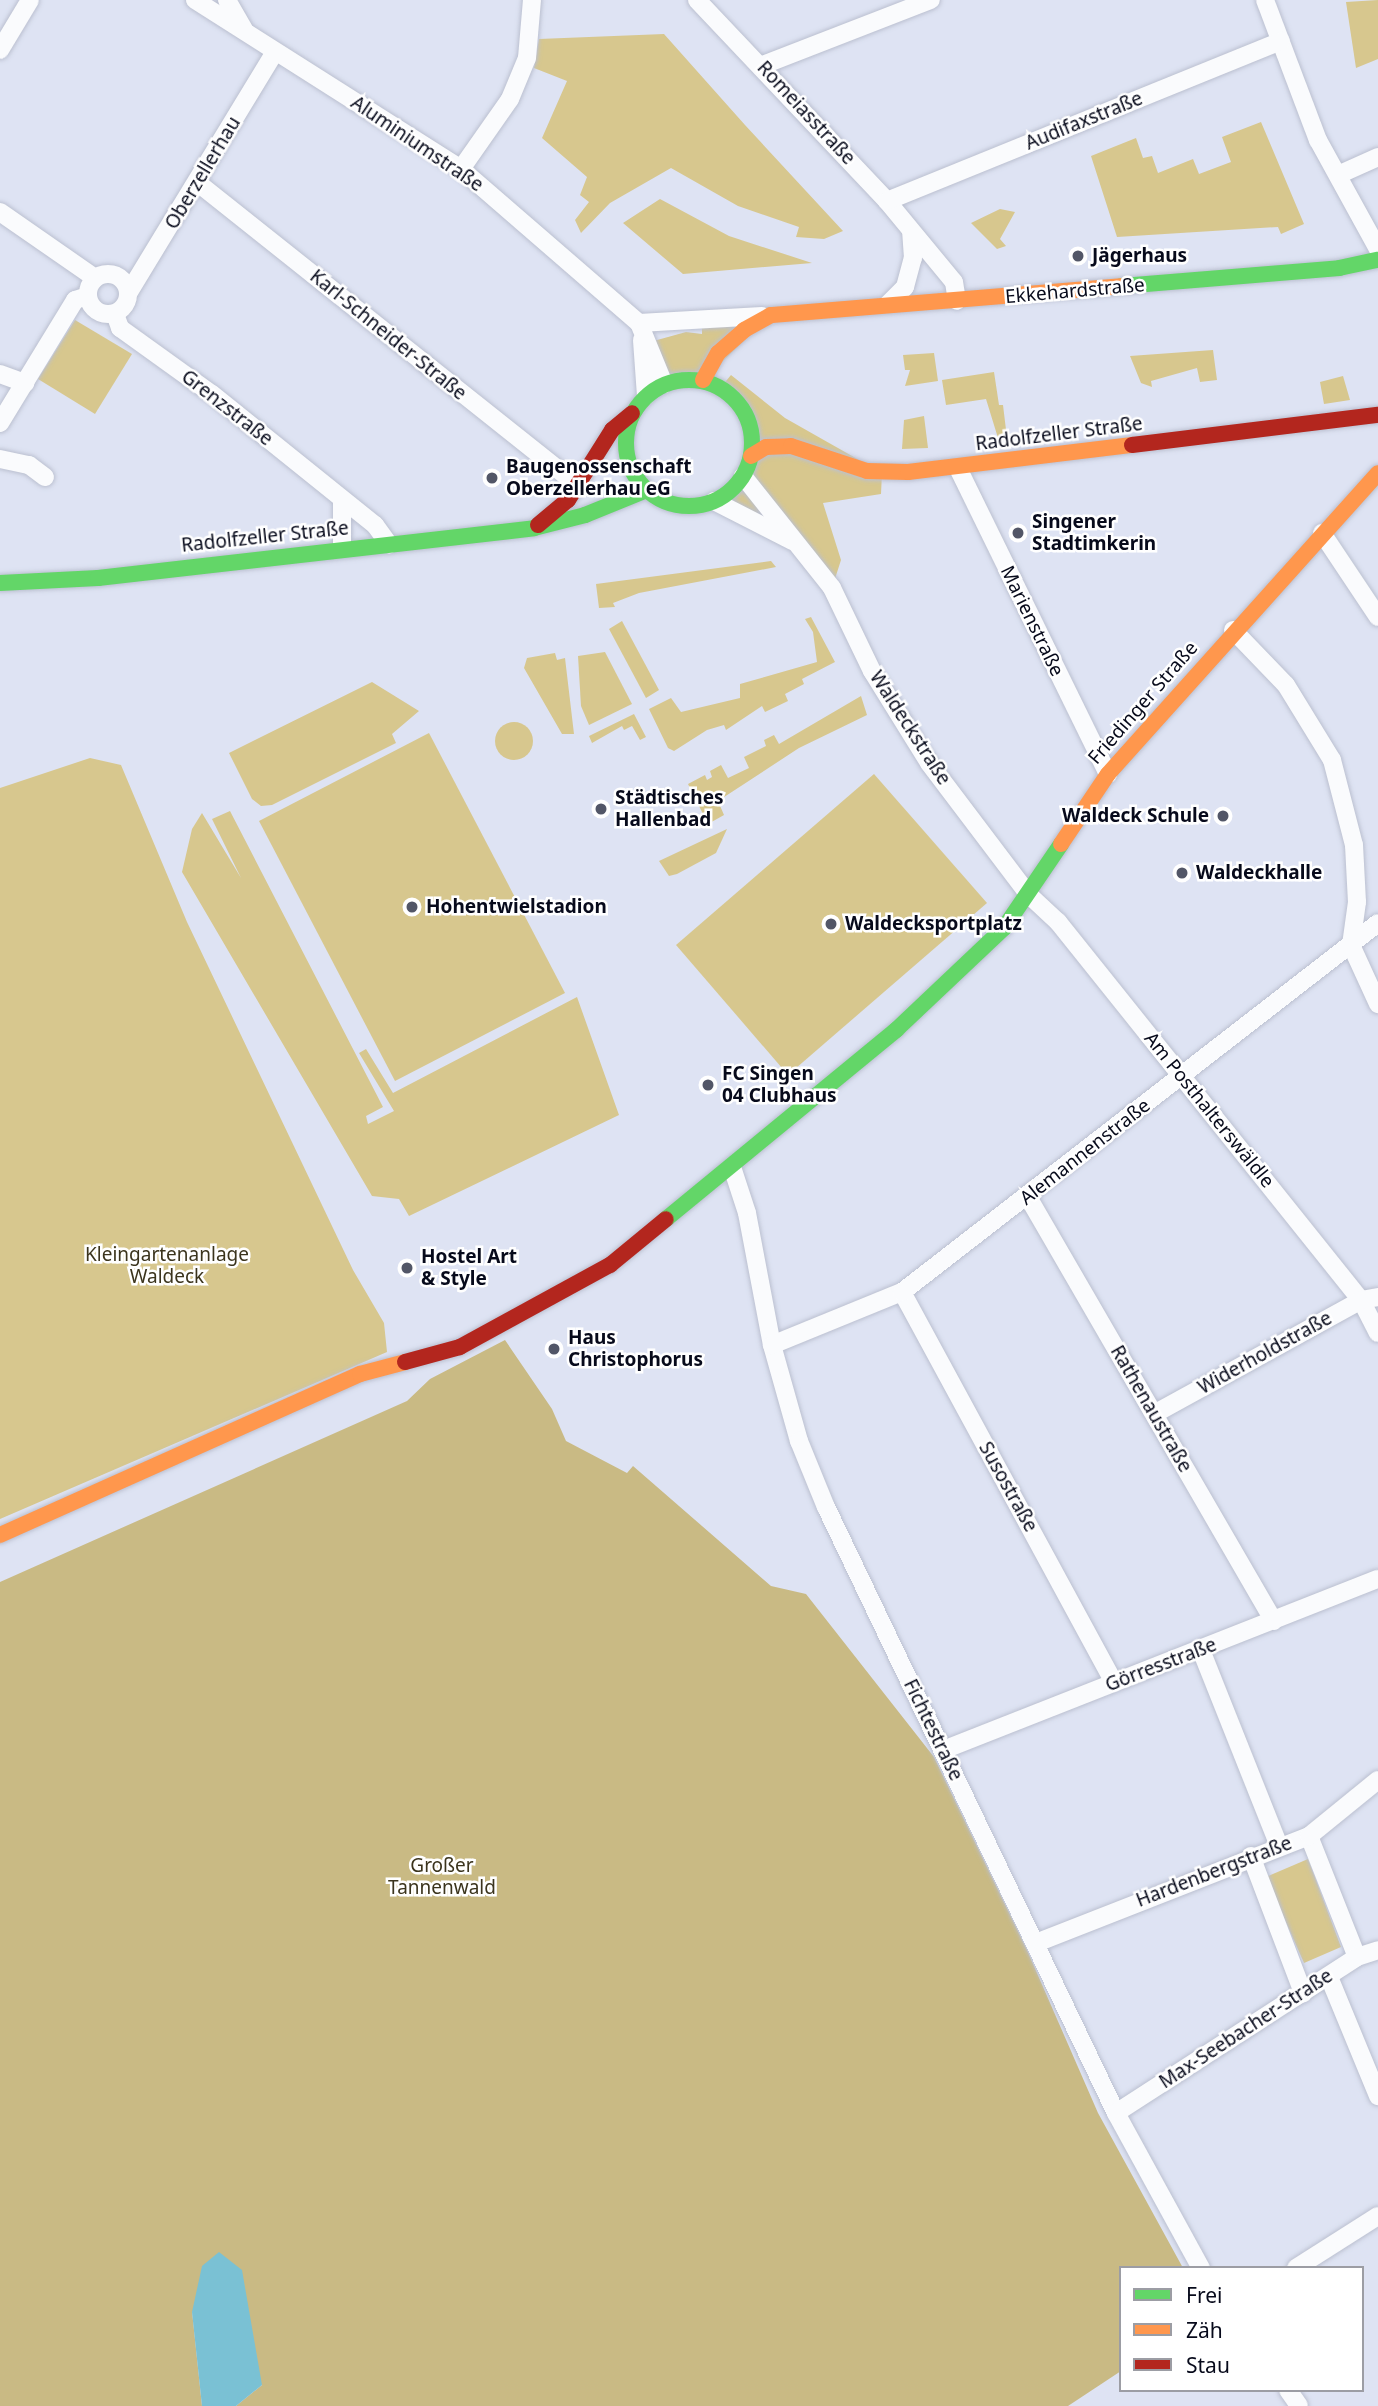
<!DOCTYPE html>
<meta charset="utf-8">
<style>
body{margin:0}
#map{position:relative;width:1378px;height:2406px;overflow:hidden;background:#dee3f3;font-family:"Noto Sans",sans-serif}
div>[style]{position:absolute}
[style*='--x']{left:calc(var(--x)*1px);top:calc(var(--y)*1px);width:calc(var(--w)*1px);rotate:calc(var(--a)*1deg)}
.green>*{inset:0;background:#d7c78e}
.round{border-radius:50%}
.forest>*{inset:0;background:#c9ba84}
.water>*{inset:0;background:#7ac1d4}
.roads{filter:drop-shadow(0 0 2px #bbc0d0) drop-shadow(0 0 2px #bbc0d0)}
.street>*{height:18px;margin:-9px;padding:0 9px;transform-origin:9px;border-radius:9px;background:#fafbfd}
.street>.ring{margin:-9px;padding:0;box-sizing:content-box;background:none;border:18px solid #fafbfd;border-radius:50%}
.fast>*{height:16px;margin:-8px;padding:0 8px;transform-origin:8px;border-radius:8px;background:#63d668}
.fast>.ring{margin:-8px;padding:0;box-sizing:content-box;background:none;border:16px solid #63d668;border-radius:50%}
.slow>*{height:16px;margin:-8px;padding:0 8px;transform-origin:8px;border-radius:8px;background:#ff974d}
.jam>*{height:16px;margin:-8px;padding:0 8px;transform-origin:8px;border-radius:8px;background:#b3261e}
.dots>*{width:19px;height:19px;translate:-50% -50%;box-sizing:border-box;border:4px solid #fff;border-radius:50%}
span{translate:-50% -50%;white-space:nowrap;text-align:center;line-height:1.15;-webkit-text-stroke:5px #fff;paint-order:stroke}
.street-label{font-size:19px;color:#070a1b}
.poi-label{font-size:19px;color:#070a1b;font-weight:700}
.left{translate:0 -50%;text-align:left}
.right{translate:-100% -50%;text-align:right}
.park-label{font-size:19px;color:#3b341d}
.legend{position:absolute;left:1119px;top:2266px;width:245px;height:126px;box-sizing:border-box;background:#fff;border:2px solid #9c9da4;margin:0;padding:9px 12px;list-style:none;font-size:21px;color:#070a1b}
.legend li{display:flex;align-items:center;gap:14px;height:35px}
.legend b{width:35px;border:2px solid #9c9da4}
</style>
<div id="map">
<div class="green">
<div style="clip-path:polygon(1378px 0,1378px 59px,1356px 68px,1346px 2px)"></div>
<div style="clip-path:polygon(664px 34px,745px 125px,843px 231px,824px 239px,796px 237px,799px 227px,738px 206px,671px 168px,610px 203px,581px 233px,575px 220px,589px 202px,580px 195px,587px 177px,542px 138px,567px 81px,534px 68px,539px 39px)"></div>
<div style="clip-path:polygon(1261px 122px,1304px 224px,1281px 234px,1278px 227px,1117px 237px,1091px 156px,1136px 138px,1143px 158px,1152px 156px,1158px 173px,1193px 159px,1199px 174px,1231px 162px,1222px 137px)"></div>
<div style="clip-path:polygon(660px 199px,729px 236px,812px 263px,683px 274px,623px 223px)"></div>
<div style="clip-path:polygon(1000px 209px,1015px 212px,1000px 239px,1006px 246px,997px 249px,971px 223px)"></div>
<div style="clip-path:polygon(771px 315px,703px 380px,664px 384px,650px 342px,686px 332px,702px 334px,702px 318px)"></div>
<div style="clip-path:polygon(75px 320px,132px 354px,95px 414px,38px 379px)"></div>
<div style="clip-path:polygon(1213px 350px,1217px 380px,1200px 382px,1197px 368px,1151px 381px,1152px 387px,1141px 383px,1130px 356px)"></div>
<div style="clip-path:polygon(934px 353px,938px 381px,905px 386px,910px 370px,905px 370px,903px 355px)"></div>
<div style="clip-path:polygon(994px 372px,999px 405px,1003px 405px,1007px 438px,998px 438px,986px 399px,946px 405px,942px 380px)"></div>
<div style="clip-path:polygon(731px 375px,785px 418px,882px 473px,881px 494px,823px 503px,841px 560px,832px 588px,807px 552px,714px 501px,743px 476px,751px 456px,747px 416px,721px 387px)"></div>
<div style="clip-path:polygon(1343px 376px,1350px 400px,1324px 404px,1320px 382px)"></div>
<div style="clip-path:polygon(924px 416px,928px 448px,902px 449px,904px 420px)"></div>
<div style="clip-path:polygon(771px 561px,776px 567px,639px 593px,613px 603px,615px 607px,599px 608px,596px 584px)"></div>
<div style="clip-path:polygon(811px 617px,835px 662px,802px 679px,804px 684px,785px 694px,788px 701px,765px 712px,762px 706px,726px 730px,724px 725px,707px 730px,674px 751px,668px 748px,649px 709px,671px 698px,681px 712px,740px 698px,740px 684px,817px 662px,813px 632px,805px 619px)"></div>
<div style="clip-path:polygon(622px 621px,659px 690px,646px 698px,609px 629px)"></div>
<div style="clip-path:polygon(605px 652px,632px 704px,589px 725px,581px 706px,578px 656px)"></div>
<div style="clip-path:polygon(555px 653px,557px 660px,565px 658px,574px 734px,562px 734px,524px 668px,527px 658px)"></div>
<div style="clip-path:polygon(372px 682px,419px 711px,392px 734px,396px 743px,272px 805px,261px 806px,252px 799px,229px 753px)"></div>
<div style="clip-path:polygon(861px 696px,867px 715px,799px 748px,718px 801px,724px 815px,708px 824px,688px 784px,705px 775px,707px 780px,712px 777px,710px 771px,721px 765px,728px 778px,749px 768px,744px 757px,766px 746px,764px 740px,774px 735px,779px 744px)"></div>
<div style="clip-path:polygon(634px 714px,646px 737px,640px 740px,632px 726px,624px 730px,622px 726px,592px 743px,589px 736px)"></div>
<div class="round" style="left:495px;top:722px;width:38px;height:38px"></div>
<div style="clip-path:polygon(429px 733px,565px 993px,395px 1081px,259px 821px)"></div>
<div style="clip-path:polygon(90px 758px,121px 765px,187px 922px,353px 1270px,384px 1323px,387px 1352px,0 1519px,0 788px)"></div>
<div style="clip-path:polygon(874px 774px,987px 903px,788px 1075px,676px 945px)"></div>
<div style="clip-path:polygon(230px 811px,383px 1107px,366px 1116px,368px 1124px,394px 1111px,359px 1053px,366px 1049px,393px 1093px,577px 997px,619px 1115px,409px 1216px,399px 1199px,372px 1196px,182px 872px,192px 829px,202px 813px,241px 878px,212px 819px)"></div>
<div style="clip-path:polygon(727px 829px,716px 853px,677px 874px,669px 876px,659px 861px)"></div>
<div style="clip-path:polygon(1308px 1859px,1341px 1947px,1304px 1963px,1266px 1877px)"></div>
</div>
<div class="forest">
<div style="clip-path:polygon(505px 1340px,552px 1409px,566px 1441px,627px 1473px,633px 1466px,771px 1586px,806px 1594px,934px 1757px,1027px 1950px,1098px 2113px,1183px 2268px,1121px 2268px,1121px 2371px,1068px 2406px,236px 2406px,262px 2385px,192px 2311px,202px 2406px,0 2406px,0 1582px,407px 1401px,430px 1379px)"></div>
</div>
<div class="water">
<div style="clip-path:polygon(219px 2252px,242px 2270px,262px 2385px,236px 2406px,202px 2406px,192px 2312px,202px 2266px)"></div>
</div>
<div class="roads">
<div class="street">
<div style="--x:195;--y:0;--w:315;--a:32.4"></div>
<div style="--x:461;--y:169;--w:235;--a:40.9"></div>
<div style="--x:639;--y:323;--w:66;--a:67.7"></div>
<div style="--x:227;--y:0;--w:34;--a:60"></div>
<div style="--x:697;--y:0;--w:277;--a:46.6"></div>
<div style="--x:887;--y:201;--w:105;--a:50.4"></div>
<div style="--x:954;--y:282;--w:19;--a:81"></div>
<div style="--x:1265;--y:0;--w:150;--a:69.3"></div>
<div style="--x:1318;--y:140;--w:124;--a:61.2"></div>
<div style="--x:0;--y:50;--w:58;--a:-59"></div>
<div style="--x:763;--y:65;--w:180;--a:-21.2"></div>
<div style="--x:461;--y:169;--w:85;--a:-55"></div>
<div style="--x:510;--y:99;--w:44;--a:-67.5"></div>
<div style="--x:527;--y:58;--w:58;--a:-85.1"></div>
<div style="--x:1338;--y:175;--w:44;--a:-24.2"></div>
<div style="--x:198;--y:183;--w:468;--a:38.5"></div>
<div style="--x:564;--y:474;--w:19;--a:3"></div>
<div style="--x:887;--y:201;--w:425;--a:-22.1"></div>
<div style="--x:0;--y:212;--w:116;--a:34.8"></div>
<div class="ring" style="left:88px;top:274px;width:22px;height:22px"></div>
<div style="--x:129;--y:292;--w:281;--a:-58.7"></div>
<div style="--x:888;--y:304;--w:24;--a:-45"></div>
<div style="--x:905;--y:287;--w:30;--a:-75"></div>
<div style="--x:913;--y:258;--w:27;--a:-94"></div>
<div style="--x:115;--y:314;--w:15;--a:70"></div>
<div style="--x:120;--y:328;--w:113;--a:35.7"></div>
<div style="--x:212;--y:394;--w:209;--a:38.8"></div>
<div style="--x:375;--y:525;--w:24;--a:54"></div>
<div style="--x:639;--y:323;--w:123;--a:-3.3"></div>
<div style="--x:642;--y:340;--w:56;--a:85.9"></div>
<div style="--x:0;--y:374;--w:27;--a:20"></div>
<div style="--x:0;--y:423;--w:144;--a:-58.6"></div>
<div style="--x:75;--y:300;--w:13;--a:-18"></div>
<div style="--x:0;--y:459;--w:30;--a:12"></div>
<div style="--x:29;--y:465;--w:20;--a:37"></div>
<div style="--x:958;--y:468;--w:341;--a:63.9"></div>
<div style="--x:743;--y:476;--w:143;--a:51.5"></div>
<div style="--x:832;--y:588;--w:92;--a:64.3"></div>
<div style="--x:872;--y:671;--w:108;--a:58.2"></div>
<div style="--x:929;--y:763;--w:166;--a:52.9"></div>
<div style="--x:1029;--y:895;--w:40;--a:43"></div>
<div style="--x:1058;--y:922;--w:484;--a:51.3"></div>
<div style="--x:1361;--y:1300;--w:37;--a:63"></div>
<div style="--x:342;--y:501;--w:48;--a:90"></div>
<div style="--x:714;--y:501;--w:88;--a:27.1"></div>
<div style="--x:1322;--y:533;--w:101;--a:56.3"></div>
<div style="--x:1233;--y:630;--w:76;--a:46.1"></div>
<div style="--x:1286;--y:685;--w:88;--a:58.5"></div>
<div style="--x:1332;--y:760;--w:88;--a:75.5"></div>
<div style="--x:1354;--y:845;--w:57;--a:87"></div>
<div style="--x:1357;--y:902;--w:43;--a:97.9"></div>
<div style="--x:1351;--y:945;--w:65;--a:65.4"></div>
<div style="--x:732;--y:1167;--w:48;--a:71.9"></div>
<div style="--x:747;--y:1213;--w:134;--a:79.3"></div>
<div style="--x:772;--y:1345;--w:100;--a:74.3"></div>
<div style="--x:799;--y:1441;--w:71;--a:67.8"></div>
<div style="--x:826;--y:1507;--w:672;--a:64.43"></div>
<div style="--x:1116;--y:2113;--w:177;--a:61.3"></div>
<div style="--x:1028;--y:1197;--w:490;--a:59.9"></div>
<div style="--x:902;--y:1292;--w:444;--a:61.5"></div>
<div style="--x:772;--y:1345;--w:140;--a:-22.2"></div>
<div style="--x:902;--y:1292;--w:602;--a:-37.78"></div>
<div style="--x:1154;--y:1414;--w:236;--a:-28.8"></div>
<div style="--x:1361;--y:1300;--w:17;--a:-10"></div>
<div style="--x:1201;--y:1650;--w:211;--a:68.3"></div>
<div style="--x:943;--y:1750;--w:467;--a:-21.5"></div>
<div style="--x:1309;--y:1836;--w:130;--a:68.4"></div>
<div style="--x:1251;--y:1856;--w:147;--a:69.2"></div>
<div style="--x:1036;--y:1943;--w:293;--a:-21.4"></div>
<div style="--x:1309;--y:1836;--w:89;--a:-39.1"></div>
<div style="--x:1329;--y:1977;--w:129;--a:67.6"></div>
<div style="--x:1116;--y:2113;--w:287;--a:-32.9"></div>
<div style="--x:1357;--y:1957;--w:22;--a:-18"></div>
<div style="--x:1296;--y:2268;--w:97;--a:-32.4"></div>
<div style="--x:1288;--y:2390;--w:19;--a:55"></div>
</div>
<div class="fast">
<div style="--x:1122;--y:286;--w:218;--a:-4.7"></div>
<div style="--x:1339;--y:268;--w:40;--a:-12"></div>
<div class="ring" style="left:626px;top:380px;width:110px;height:110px"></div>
<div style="--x:0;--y:583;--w:98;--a:-2.9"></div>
<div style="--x:98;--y:578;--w:439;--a:-6.5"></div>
<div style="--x:534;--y:528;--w:53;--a:-14.3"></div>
<div style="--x:585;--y:515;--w:67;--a:-22"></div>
<div style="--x:666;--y:1219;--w:298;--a:-39.4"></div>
<div style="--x:896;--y:1030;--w:149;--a:-43.4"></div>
<div style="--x:1004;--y:928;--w:102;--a:-55.8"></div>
</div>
<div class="slow">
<div style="--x:703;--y:380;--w:31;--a:-61"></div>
<div style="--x:718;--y:353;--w:35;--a:-41"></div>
<div style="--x:744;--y:330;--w:31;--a:-29"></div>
<div style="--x:771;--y:315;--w:352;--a:-4.7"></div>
<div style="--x:751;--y:456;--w:17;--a:-31"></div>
<div style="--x:766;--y:447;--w:25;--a:-2"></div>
<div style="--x:791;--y:446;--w:80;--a:18.2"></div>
<div style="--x:867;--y:471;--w:41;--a:1.4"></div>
<div style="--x:908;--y:472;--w:226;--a:-6.9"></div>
<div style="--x:1061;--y:844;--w:84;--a:-56.1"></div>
<div style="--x:1108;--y:774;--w:404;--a:-48.1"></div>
<div style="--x:0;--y:1535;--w:394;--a:-24.1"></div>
<div style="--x:360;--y:1374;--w:47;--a:-14.9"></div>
</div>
<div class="jam">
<div style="--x:1132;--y:445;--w:248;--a:-7"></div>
<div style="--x:538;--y:525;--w:39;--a:-40"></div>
<div style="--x:568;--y:500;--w:83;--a:-57.8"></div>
<div style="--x:612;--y:430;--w:26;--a:-40"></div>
<div style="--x:405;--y:1362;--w:57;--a:-15.3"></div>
<div style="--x:460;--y:1347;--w:171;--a:-28.7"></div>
<div style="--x:610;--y:1265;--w:72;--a:-39.4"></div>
</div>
</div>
<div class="dots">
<div style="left:1078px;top:256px;background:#525667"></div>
<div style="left:492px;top:478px;background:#525667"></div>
<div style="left:1018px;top:533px;background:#525667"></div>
<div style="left:601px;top:809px;background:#525667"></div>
<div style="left:1223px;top:816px;background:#525667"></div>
<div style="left:1182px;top:873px;background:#525667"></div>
<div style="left:412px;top:907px;background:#525667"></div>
<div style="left:831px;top:924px;background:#525667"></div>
<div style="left:708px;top:1085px;background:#525667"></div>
<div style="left:407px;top:1268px;background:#525667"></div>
<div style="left:554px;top:1349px;background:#525667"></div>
</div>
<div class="street-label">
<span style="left:806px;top:113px;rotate:47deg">Romeiasstraße</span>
<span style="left:1084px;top:121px;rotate:-22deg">Audifaxstraße</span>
<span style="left:417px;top:144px;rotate:34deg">Aluminiumstraße</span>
<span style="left:203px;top:173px;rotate:-59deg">Oberzellerhau</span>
<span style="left:1075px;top:291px;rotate:-5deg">Ekkehardstraße</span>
<span style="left:388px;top:335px;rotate:39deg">Karl-Schneider-Straße</span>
<span style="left:227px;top:408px;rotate:38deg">Grenzstraße</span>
<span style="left:1059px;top:434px;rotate:-7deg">Radolfzeller Straße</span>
<span style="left:265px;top:537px;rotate:-6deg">Radolfzeller Straße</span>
<span style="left:1032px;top:621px;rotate:64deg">Marienstraße</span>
<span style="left:1143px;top:703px;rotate:-49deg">Friedinger Straße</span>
<span style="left:910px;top:728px;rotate:57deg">Waldeckstraße</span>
<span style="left:1209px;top:1110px;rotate:51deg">Am Posthalterswäldle</span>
<span style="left:1085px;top:1152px;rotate:-38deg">Alemannenstraße</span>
<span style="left:1265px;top:1353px;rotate:-29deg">Widerholdstraße</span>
<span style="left:1151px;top:1409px;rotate:60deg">Rathenaustraße</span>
<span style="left:1008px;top:1487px;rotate:61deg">Susostraße</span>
<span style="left:1161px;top:1665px;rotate:-21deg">Görresstraße</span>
<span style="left:933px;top:1730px;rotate:64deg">Fichtestraße</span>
<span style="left:1214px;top:1872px;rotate:-21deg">Hardenbergstraße</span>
<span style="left:1246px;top:2029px;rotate:-33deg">Max-Seebacher-Straße</span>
</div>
<div class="poi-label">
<span class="left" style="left:1092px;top:256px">Jägerhaus</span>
<span class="left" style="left:506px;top:478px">Baugenossenschaft<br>Oberzellerhau eG</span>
<span class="left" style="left:1032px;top:533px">Singener<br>Stadtimkerin</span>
<span class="left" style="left:615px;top:809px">Städtisches<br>Hallenbad</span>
<span class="right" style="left:1209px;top:816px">Waldeck Schule</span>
<span class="left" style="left:1196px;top:873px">Waldeckhalle</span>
<span class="left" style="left:426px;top:907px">Hohentwielstadion</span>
<span class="left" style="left:845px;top:924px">Waldecksportplatz</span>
<span class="left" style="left:722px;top:1085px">FC Singen<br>04 Clubhaus</span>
<span class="left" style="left:421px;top:1268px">Hostel Art<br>&amp; Style</span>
<span class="left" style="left:568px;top:1349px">Haus<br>Christophorus</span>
</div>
<div class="park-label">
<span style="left:167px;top:1266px">Kleingartenanlage<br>Waldeck</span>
<span style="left:442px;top:1877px">Großer<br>Tannenwald</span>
</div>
<ul class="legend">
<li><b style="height:9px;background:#63d668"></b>Frei</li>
<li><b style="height:9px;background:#ff974d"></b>Zäh</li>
<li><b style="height:9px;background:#b3261e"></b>Stau</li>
</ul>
</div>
